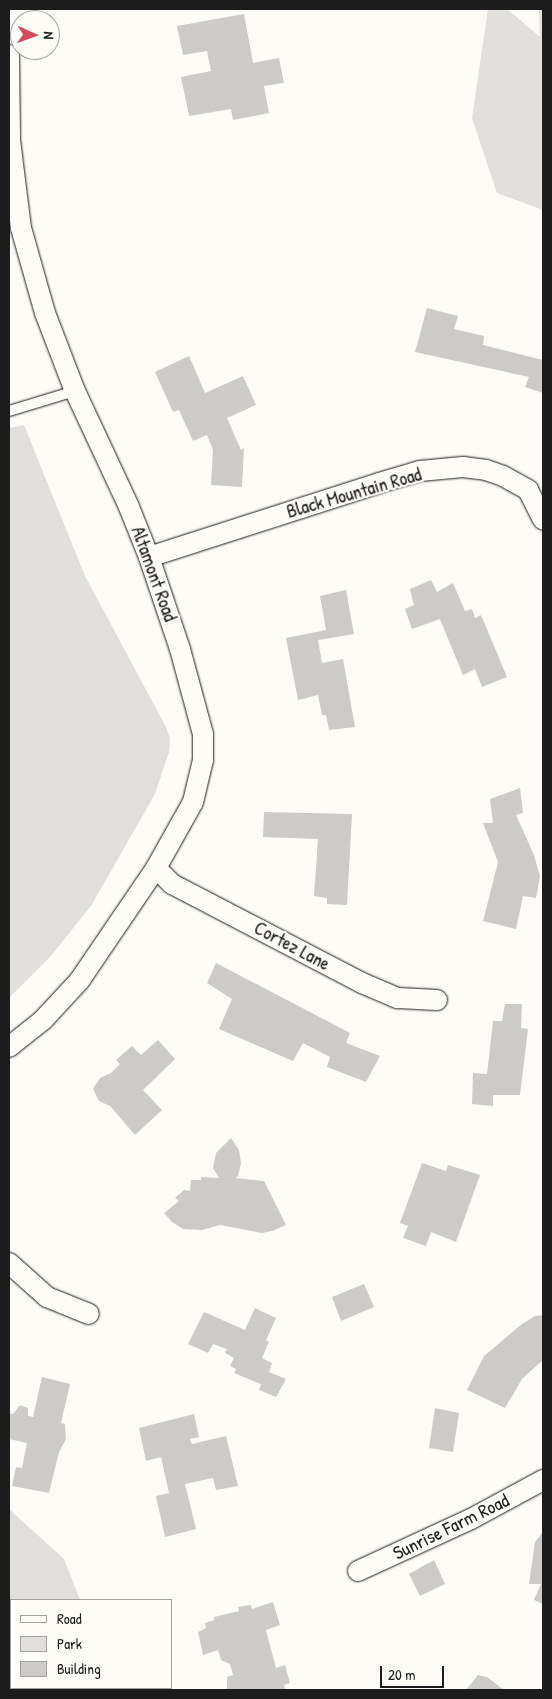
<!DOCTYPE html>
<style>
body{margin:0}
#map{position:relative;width:552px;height:1699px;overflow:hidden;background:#fdfcf7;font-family:"Patrick Hand",sans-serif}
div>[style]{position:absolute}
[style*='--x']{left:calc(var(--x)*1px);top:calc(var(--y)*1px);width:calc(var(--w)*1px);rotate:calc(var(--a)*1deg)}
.green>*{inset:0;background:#e0dfdb}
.building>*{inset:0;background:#cccbc8}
.roads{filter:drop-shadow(0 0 1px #1c1c1c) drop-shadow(0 0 1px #1c1c1c)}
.lane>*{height:10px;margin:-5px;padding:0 5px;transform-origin:5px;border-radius:5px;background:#fdfcf7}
.street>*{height:20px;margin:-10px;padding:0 10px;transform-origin:10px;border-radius:10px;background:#fdfcf7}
span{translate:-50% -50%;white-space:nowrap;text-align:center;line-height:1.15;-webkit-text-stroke:4.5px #fdfcf7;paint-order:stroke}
.street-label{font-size:19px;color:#1c1c1c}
.frame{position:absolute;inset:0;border:10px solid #1c1c1c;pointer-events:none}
.legend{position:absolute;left:10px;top:1599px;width:162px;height:90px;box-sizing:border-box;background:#fdfcf7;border:1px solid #a3a29f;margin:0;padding:6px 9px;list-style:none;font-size:15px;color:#1c1c1c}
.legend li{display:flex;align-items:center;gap:10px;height:25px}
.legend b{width:25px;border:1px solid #a3a29f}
.north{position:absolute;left:10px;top:10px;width:50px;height:50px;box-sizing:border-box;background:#fdfcf7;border:1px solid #a3a29f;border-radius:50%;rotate:92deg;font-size:14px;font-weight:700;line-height:20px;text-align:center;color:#1c1c1c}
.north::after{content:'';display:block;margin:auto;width:18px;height:22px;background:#d1495b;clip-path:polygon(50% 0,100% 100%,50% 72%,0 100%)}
.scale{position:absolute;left:380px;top:1666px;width:64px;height:22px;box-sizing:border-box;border:2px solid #1c1c1c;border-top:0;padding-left:6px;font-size:15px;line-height:18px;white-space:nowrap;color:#1c1c1c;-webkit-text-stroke:4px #fdfcf7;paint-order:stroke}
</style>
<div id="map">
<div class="green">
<div style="clip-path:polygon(488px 9px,507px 9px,540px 37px,539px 9px,543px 9px,543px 210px,497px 193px,472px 118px)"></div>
<div style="clip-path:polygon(24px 425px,85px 576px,166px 727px,170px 738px,169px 752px,155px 794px,91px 906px,50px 957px,9px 998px,9px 428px)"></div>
<div style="clip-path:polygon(9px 1509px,64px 1559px,80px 1600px,11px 1600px,11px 1634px,9px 1624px)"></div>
<div style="clip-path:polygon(25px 1688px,137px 1688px,137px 1690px,26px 1690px)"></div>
</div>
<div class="building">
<div style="clip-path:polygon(244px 14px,253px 63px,279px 58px,284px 83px,264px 86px,269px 113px,233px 120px,231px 109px,189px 116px,181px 77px,211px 71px,207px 51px,183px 55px,177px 26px)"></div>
<div style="clip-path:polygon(427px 308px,458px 316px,454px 329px,484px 336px,483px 345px,543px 360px,543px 393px,525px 387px,529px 377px,415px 352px)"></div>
<div style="clip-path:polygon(189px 356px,205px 393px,243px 376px,256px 405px,227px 418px,241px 450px,244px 448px,242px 487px,211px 485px,213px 450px,207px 435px,193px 441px,179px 410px,173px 412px,155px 372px)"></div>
<div style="clip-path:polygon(431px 580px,437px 592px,453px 583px,465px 611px,472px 609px,475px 618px,481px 615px,507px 677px,482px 687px,475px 669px,463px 675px,440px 619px,412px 629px,405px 609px,414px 605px,410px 589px)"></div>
<div style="clip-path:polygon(346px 590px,354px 634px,318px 640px,322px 663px,343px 659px,355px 727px,329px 730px,326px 715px,322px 715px,318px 695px,298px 700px,286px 638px,326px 630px,320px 596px)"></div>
<div style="clip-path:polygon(520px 788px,523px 813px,516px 815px,534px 855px,540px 876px,536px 898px,523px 896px,516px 929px,483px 921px,498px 862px,483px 823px,493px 823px,490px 799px)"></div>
<div style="clip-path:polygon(264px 812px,352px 814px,347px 905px,327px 904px,327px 898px,314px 896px,318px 839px,263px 837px)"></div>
<div style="clip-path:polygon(216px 963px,350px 1033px,346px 1043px,380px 1056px,366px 1082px,327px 1067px,330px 1057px,303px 1043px,293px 1061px,219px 1029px,232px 999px,207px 983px)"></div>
<div style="clip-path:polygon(505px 1004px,522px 1004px,521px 1028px,528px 1029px,520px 1095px,493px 1095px,493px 1106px,472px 1104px,473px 1073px,487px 1074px,493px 1021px,502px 1021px)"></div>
<div style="clip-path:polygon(158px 1040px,175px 1059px,143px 1090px,162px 1110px,135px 1135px,110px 1106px,99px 1101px,93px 1089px,100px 1078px,111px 1073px,120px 1064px,116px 1060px,132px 1046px,141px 1055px)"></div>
<div style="clip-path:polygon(231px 1138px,239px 1150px,241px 1163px,238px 1176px,235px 1178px,264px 1181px,286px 1225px,272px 1231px,262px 1233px,220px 1225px,202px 1230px,183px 1229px,172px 1222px,164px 1213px,179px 1201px,175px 1198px,184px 1190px,190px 1191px,191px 1180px,201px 1180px,201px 1177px,219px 1178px,213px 1168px,216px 1153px)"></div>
<div style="clip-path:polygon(422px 1163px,446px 1171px,448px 1165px,480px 1175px,456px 1242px,431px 1232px,426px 1246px,403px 1238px,408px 1226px,400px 1223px)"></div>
<div style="clip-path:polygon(364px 1284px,374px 1307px,341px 1321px,332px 1297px)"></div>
<div style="clip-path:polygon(255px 1308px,276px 1318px,266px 1340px,269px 1342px,262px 1358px,272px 1363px,269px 1372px,286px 1379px,276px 1397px,259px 1390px,261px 1384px,234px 1373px,236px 1369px,230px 1366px,234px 1358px,225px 1353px,227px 1349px,213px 1344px,208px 1353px,188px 1344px,204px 1312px,245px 1330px)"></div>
<div style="clip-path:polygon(543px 1315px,543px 1360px,522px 1379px,505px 1408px,467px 1390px,484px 1356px,522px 1324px,535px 1316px)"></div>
<div style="clip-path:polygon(42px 1377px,70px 1384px,61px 1423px,65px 1424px,66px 1439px,59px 1452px,49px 1493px,12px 1486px,16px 1467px,22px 1468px,27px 1443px,9px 1439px,9px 1413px,13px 1414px,20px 1405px,28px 1408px,28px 1416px,33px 1417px)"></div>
<div style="clip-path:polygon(435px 1408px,459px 1413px,453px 1452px,429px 1448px)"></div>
<div style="clip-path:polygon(194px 1414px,199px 1437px,190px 1439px,192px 1444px,226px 1436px,238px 1486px,216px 1490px,213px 1478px,185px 1484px,196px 1529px,165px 1537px,156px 1496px,169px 1493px,161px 1457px,146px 1461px,139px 1428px)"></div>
<div style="clip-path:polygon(543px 1532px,543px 1604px,534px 1600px,541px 1584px,529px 1584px,535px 1542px)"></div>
<div style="clip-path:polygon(434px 1560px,445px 1584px,420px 1596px,409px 1574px)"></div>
<div style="clip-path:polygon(273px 1602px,280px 1625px,266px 1630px,276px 1668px,285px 1665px,290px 1683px,284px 1685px,285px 1690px,227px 1690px,227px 1677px,233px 1675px,230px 1664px,221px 1660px,218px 1650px,203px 1655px,198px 1632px,206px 1628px,205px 1623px,214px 1620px,214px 1617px,239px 1611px,238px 1607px,251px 1605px,252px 1609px)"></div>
<div style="clip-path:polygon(478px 1675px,487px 1677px,504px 1690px,466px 1690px)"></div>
</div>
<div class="roads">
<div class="lane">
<div style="--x:9;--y:411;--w:69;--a:-16.9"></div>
</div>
<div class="street">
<div style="--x:9;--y:55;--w:85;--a:89.3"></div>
<div style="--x:10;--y:140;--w:89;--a:82.9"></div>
<div style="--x:21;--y:228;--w:88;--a:74.2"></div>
<div style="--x:45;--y:313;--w:84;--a:69"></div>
<div style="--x:75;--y:391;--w:128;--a:65"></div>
<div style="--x:129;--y:507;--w:54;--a:68.2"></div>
<div style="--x:149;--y:557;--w:97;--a:71.4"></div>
<div style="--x:180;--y:649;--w:88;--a:74.9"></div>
<div style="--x:203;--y:734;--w:26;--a:90"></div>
<div style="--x:203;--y:760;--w:43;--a:103.4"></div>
<div style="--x:193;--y:802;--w:76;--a:119.3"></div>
<div style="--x:156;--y:868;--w:135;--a:124.2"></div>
<div style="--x:80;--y:980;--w:54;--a:132.8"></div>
<div style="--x:43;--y:1020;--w:43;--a:141.5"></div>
<div style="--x:149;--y:557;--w:242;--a:-17.8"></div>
<div style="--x:379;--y:483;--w:43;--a:-16.3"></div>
<div style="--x:420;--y:471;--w:43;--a:-5.3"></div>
<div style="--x:463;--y:467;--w:23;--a:7"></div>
<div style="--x:486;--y:470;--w:18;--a:19"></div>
<div style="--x:503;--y:476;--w:29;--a:29"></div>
<div style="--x:528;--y:490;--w:33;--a:63"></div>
<div style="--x:156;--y:868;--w:23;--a:45"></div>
<div style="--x:172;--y:884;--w:214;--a:27.5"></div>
<div style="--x:362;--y:983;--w:39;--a:23"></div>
<div style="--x:398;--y:998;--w:39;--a:3"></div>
<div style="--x:9;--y:1263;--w:51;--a:41.8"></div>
<div style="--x:47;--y:1297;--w:45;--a:22"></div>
<div style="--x:358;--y:1571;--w:124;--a:-24.7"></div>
<div style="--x:471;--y:1519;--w:82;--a:-28.4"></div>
<div style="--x:9;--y:1667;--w:15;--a:82"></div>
</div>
</div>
<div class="street-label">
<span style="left:354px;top:493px;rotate:-16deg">Black Mountain Road</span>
<span style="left:154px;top:574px;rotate:70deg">Altamont Road</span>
<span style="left:292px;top:946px;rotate:28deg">Cortez Lane</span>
<span style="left:451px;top:1527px;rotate:-26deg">Sunrise Farm Road</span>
</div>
<div class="frame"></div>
<ul class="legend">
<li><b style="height:6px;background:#fdfcf7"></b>Road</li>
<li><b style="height:14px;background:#e0dfdb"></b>Park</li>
<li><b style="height:14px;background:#cccbc8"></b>Building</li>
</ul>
<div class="north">N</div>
<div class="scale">20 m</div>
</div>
